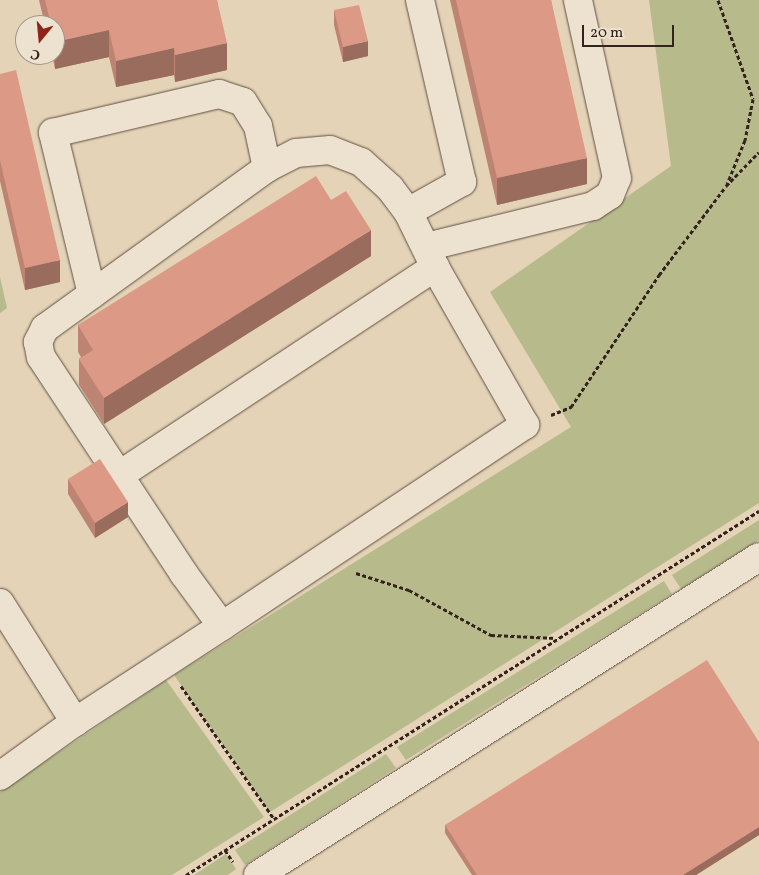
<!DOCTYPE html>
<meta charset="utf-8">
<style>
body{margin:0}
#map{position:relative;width:759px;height:875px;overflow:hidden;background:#e4d3b6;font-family:Vollkorn,serif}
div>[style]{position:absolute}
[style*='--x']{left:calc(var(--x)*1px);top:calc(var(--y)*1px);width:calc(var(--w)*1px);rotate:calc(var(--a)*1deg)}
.green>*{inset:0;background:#b7bb8c}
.path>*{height:3px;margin-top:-1.5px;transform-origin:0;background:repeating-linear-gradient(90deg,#34221c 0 4px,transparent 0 6.5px)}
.roads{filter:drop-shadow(0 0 1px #604e42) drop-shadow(0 0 1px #604e42)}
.minor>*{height:28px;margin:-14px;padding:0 14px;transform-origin:14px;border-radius:14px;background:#ede2d0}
.wall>*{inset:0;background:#bd8473}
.shaded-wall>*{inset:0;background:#9a6c5e}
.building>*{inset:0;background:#dc9a86}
span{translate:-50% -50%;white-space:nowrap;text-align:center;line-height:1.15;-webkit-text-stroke:4px #ede2d0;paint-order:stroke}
.north{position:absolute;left:15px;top:15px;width:50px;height:50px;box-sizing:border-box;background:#ede2d0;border:1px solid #a39588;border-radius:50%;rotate:197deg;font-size:14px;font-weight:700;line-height:20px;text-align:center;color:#34221c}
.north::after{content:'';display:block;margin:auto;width:18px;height:22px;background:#8f2418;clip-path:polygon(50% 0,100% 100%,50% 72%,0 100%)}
.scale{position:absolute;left:582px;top:25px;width:92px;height:22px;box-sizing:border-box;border:2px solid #34221c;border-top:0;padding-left:6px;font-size:15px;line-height:18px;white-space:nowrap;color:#34221c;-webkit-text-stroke:4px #ede2d0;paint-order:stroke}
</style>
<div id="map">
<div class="green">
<div style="clip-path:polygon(649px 0,759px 0,759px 503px,270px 812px,174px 675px,571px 427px,490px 292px,671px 166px)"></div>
<div style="clip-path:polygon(0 277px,7px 308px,0 313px)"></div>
<div style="clip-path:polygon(759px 520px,759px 540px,681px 589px,672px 575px)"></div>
<div style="clip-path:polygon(664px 581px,672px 594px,406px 760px,397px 747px)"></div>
<div style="clip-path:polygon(166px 680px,264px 817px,172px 875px,0 875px,0 792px)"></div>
<div style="clip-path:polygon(386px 754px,396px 768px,245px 865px,235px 850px)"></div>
<div style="clip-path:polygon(226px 854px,236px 869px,228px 875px,194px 875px)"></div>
</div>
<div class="path">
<div style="--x:718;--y:0;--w:105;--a:70.5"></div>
<div style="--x:753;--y:99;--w:42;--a:101"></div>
<div style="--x:745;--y:140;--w:48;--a:112.2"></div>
<div style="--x:551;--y:415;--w:22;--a:-22"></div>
<div style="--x:571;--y:407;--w:159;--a:-56.3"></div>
<div style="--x:659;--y:275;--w:111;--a:-53"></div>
<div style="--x:726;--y:186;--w:47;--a:-45.9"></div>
<div style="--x:356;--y:573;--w:56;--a:17.8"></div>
<div style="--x:409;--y:590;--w:94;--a:28.8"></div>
<div style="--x:491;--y:635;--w:65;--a:2.6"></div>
<div style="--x:181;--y:686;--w:162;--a:55"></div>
<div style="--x:225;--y:850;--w:14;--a:56"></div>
<div style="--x:186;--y:875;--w:679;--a:-32.43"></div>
</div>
<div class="roads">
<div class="minor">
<div style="--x:408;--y:212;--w:62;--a:-29.1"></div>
<div style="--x:462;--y:182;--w:187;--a:-103"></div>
<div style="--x:426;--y:247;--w:172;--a:-13.8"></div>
<div style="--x:593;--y:206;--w:20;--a:-33"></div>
<div style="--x:610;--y:195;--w:18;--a:-68"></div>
<div style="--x:617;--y:178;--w:182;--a:-102.4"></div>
<div style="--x:92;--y:294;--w:166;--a:-103.6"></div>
<div style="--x:53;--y:133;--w:171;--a:-13.2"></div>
<div style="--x:219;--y:94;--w:25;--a:18"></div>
<div style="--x:243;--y:102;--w:28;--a:58"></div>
<div style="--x:258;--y:126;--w:43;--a:77.9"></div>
<div style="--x:118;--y:476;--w:380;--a:-33.4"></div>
<div style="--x:0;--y:603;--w:141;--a:57.8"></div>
<div style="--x:0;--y:776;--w:92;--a:-35.8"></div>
<div style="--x:75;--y:722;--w:176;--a:-33.1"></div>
<div style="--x:222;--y:626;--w:364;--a:-33.6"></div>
<div style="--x:525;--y:425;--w:182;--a:-119.7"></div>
<div style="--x:435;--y:267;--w:61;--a:-116.1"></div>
<div style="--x:408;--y:212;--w:30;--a:-127"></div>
<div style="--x:390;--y:188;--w:39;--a:-138"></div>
<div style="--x:361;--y:162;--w:33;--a:-159"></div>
<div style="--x:330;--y:150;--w:34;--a:175"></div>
<div style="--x:296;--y:153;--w:33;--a:153"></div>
<div style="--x:267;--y:168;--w:274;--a:144.2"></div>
<div style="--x:45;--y:328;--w:16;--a:117"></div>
<div style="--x:38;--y:342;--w:15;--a:79"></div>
<div style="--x:41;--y:357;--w:260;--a:56.6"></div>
<div style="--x:184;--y:574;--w:64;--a:53.8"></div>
<div style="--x:258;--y:875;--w:593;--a:-32.4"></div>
</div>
</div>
<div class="wall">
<div style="clip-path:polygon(39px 0,217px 0,227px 70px,175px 82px,174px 75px,116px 87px,109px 57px,55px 69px,52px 55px,55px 55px,55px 25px,45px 25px)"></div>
<div style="clip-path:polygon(450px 0,551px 0,587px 184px,497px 205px)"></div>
<div style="clip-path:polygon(334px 10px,368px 56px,343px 62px,334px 25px)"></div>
<div style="clip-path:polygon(0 74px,60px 282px,25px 290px,0 181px)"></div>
<div style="clip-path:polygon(331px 200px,371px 256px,104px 424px,79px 385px,79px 359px,81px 357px,78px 352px,78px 325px)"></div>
<div style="clip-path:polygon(68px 479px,128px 517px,95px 538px,68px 494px)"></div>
<div style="clip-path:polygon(759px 742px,759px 835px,696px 875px,472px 875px,445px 833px,445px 825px)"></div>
</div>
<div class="shaded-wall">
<div style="clip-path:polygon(109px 30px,109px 57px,55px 69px,55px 42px)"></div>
<div style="clip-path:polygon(368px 41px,368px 56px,343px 62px,343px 47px)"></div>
<div style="clip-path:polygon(227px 43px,227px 70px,175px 82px,175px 55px)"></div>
<div style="clip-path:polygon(174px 48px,174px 75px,116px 87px,116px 61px)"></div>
<div style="clip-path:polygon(587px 158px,587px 184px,497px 205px,497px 178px)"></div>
<div style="clip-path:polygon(371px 230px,371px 256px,104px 424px,104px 398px)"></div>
<div style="clip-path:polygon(60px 260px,60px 282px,25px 290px,25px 268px)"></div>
<div style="clip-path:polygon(128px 502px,128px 517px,95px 538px,95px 523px)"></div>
<div style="clip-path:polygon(759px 827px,759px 835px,696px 875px,683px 875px)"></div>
</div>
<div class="building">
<div style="clip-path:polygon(45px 0,217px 0,227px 43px,175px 55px,174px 48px,116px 61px,109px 30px,55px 42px,55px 25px,51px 25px)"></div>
<div style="clip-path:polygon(456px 0,551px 0,587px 158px,497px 178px)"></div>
<div style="clip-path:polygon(359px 5px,368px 41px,343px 47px,334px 10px)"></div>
<div style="clip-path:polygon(16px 70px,60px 260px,25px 268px,0 160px,0 74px)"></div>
<div style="clip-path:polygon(316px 176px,331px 200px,346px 191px,371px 230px,104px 398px,79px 359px,93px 350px,78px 325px)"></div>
<div style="clip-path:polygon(100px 459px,128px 502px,95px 523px,68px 479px)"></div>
<div style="clip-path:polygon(707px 660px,759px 742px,759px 827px,683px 875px,477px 875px,445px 825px)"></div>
</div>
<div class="north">С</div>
<div class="scale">20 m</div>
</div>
